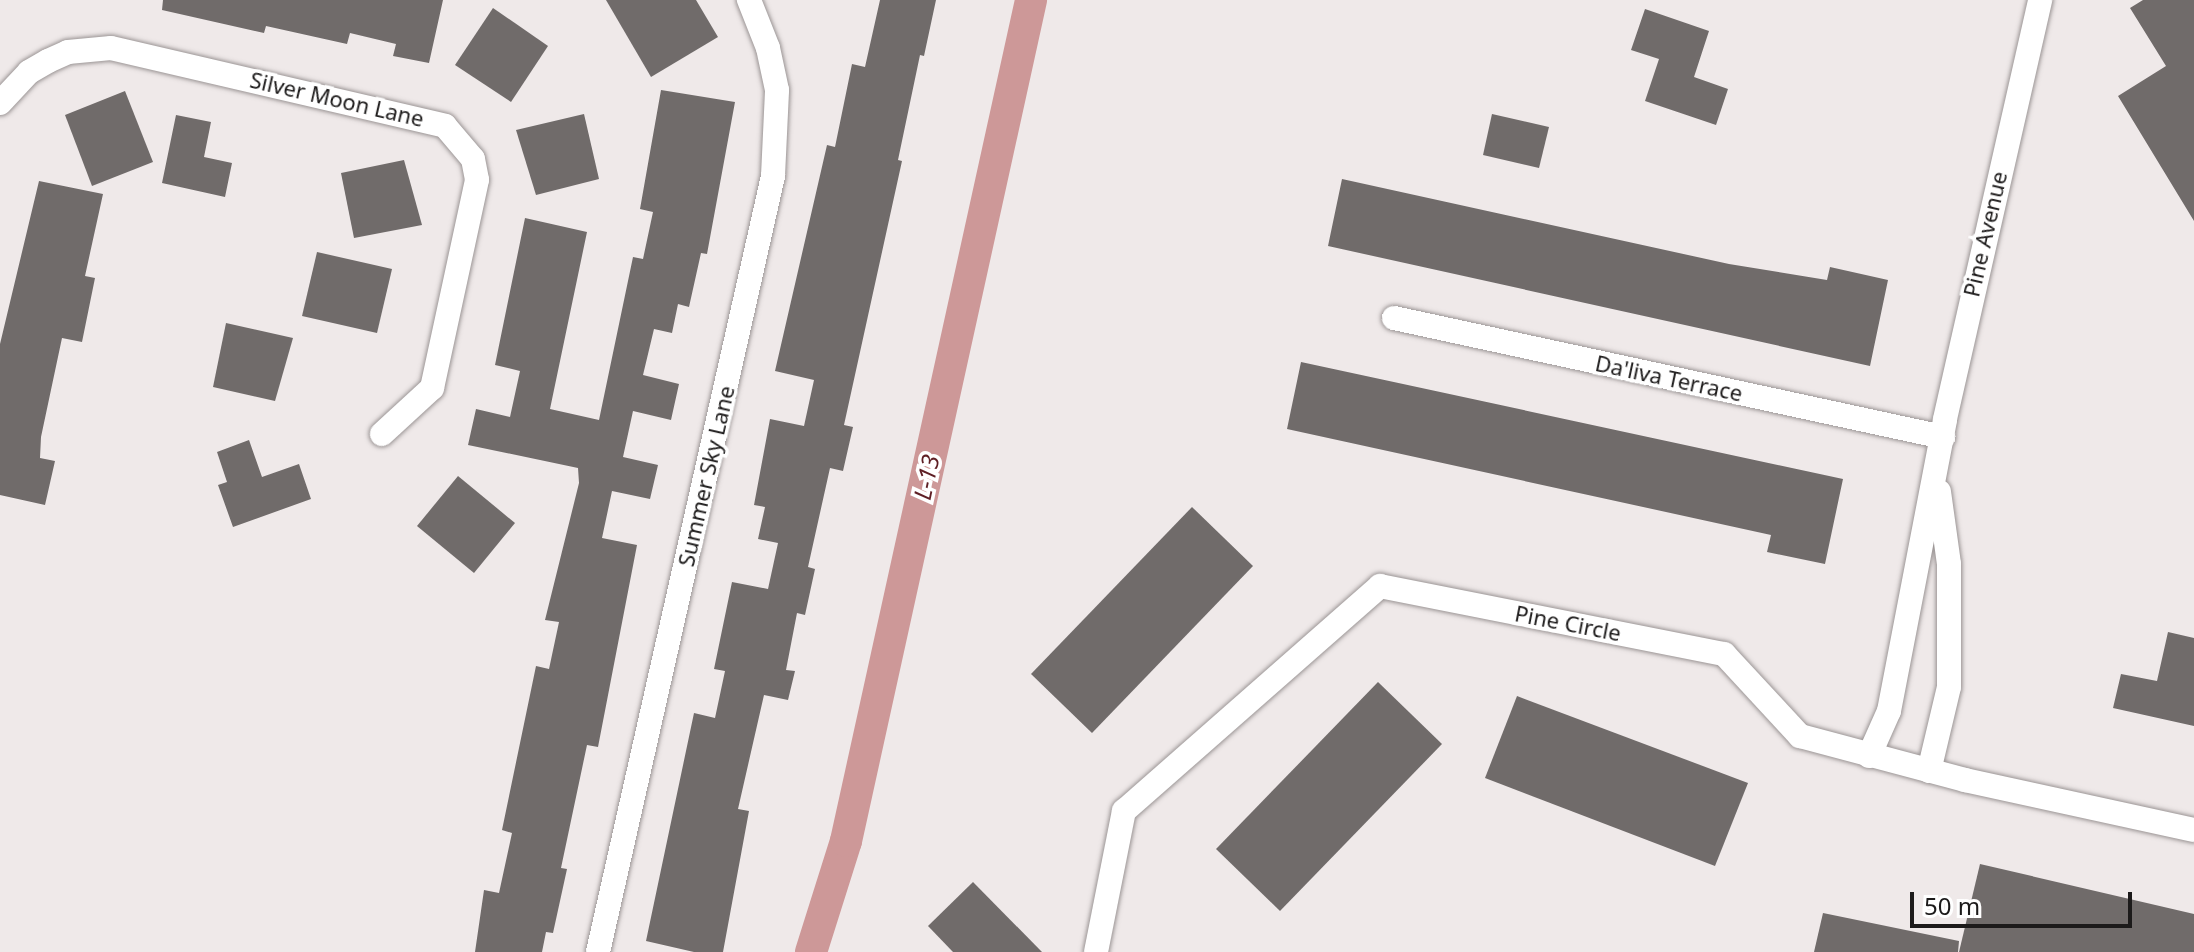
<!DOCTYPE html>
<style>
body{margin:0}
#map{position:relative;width:2194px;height:952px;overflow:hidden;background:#efe9e9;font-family:"Noto Sans",sans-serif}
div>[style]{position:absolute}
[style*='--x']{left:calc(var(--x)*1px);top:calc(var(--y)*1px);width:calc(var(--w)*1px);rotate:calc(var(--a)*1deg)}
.canal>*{height:32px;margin:-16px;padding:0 16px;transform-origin:16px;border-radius:16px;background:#cd9898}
.building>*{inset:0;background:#706b6a}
.roads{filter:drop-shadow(0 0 2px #9b9595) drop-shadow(0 0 2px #9b9595)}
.minor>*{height:24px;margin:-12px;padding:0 12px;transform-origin:12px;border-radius:12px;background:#fff}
span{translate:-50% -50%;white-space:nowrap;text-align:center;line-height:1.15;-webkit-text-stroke:7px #fff;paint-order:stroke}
.street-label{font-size:22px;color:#1c1a1a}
.water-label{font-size:24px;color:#5e1e24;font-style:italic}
.scale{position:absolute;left:1910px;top:892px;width:222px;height:36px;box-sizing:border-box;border:4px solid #1c1a1a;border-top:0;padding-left:10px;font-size:24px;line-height:28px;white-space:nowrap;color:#1c1a1a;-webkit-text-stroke:6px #fff;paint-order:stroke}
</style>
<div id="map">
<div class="canal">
<div style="--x:811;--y:952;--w:116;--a:-72.5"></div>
<div style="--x:846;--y:841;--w:861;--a:-77.59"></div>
</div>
<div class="building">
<div style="clip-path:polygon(163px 0,443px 0,429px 63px,393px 56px,396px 44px,350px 33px,347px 44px,266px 26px,264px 33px,162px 10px)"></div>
<div style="clip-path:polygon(606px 0,696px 0,718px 37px,651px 77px)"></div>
<div style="clip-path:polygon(880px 0,936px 0,924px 56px,920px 55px,898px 160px,902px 161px,844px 425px,853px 427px,843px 471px,830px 468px,808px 567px,815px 569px,805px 615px,797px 613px,786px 670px,795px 671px,788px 700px,764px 695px,738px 809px,749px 811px,723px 952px,694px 952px,646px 941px,694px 713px,715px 718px,725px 671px,714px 669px,732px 582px,768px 589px,778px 543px,758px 539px,765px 507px,754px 505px,770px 419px,804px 426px,814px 380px,775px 371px,827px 145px,835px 147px,852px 64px,865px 67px)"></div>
<div style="clip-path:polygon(2143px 0,2194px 0,2194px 221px,2118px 96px,2166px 66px,2130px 8px)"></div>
<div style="clip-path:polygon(493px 8px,548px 46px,511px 102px,455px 65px)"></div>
<div style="clip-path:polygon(1645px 9px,1709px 31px,1694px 77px,1728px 89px,1716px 125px,1645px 101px,1659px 59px,1631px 50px)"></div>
<div style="clip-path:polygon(661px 90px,735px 102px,707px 254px,701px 253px,689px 307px,678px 304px,672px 333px,654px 329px,643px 375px,679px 384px,671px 420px,633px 411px,623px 457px,658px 465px,650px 499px,612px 491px,602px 538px,637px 545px,598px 747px,587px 745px,561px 868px,567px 869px,553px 933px,546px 932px,542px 952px,475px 952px,484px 890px,499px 893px,512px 833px,502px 830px,536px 666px,549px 669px,559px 622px,545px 620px,579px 483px,578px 468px,468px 445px,476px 409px,510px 417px,520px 371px,495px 365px,525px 218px,587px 232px,550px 409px,599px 420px,633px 257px,643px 259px,653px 212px,640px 209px)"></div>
<div style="clip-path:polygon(125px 91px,153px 162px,92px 186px,65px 115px)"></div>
<div style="clip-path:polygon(584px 114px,599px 179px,536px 195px,516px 130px)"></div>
<div style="clip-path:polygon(1492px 114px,1549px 127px,1539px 168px,1483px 155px)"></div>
<div style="clip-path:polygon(176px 115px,211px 122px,204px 157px,232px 163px,225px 197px,162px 183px)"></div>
<div style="clip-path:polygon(404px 160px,422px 225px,354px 238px,341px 173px)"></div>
<div style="clip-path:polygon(1342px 179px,1729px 264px,1827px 280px,1830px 267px,1888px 280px,1870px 366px,1328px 246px)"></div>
<div style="clip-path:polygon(39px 181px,103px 194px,85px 276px,95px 278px,82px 342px,62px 338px,41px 437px,40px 458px,55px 461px,45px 505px,0 495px,0 344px)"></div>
<div style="clip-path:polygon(317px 252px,392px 269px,377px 333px,302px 316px)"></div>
<div style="clip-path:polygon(226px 323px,293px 338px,275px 401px,213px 387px)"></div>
<div style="clip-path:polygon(1301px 362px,1843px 479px,1825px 564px,1767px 552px,1771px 535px,1287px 429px)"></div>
<div style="clip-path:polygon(249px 440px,262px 477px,299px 464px,311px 499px,233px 527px,218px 485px,227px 482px,217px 452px)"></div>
<div style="clip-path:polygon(458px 476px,515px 523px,474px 573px,417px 526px)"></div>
<div style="clip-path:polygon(1192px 507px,1253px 566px,1092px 733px,1031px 674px)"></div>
<div style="clip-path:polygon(2168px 632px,2194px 638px,2194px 726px,2113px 708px,2121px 674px,2157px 681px)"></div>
<div style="clip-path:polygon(1378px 682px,1442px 744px,1280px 911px,1216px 849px)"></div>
<div style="clip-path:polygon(1517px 696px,1748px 783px,1715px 866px,1485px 778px)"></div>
<div style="clip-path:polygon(1980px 864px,2194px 914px,2194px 952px,1959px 952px)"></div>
<div style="clip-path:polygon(973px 882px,1042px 952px,953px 952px,928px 926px)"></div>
<div style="clip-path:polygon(1823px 913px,1959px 941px,1958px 952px,1814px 952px)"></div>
</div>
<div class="roads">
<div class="minor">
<div style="--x:0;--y:103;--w:42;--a:-46.9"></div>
<div style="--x:29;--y:72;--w:22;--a:-30"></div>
<div style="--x:48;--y:61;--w:22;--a:-24"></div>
<div style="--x:68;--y:52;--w:43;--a:-5.3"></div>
<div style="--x:111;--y:48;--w:343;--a:13.1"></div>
<div style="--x:445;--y:126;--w:43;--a:49.7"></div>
<div style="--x:473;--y:159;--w:21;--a:79"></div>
<div style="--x:477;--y:180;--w:213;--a:102.2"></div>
<div style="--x:432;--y:388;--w:68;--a:137.4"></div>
<div style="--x:1394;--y:318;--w:562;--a:12.23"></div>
<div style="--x:1869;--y:756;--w:49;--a:-66"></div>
<div style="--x:1889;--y:711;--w:297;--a:-79.1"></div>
<div style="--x:1945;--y:419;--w:430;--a:-77.2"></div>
<div style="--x:1929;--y:771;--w:86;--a:-76.6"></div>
<div style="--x:1949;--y:687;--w:123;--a:-90"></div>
<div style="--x:1949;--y:564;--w:73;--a:-97.9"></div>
<div style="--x:598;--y:952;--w:795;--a:-77.29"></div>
<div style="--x:773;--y:176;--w:86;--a:-87.3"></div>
<div style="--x:777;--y:90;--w:43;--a:-102.1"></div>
<div style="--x:768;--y:48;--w:52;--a:-111.6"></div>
<div style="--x:1096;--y:952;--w:144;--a:-78.8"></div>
<div style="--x:1124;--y:811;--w:341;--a:-41.3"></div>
<div style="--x:1380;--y:586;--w:351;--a:11.2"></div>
<div style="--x:1724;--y:654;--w:112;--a:47.2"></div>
<div style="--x:1800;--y:736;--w:171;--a:14.9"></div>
<div style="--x:1965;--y:780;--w:234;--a:12.3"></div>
</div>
</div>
<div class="street-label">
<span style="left:337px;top:99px;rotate:13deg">Silver Moon Lane</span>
<span style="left:1985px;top:234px;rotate:-77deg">Pine Avenue</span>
<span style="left:1669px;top:378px;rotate:12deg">Da'liva Terrace</span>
<span style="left:706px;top:476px;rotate:-77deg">Summer Sky Lane</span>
<span style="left:1568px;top:623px;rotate:11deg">Pine Circle</span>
</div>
<div class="water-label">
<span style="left:926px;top:477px;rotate:-78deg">L-13</span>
</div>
<div class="scale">50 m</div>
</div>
